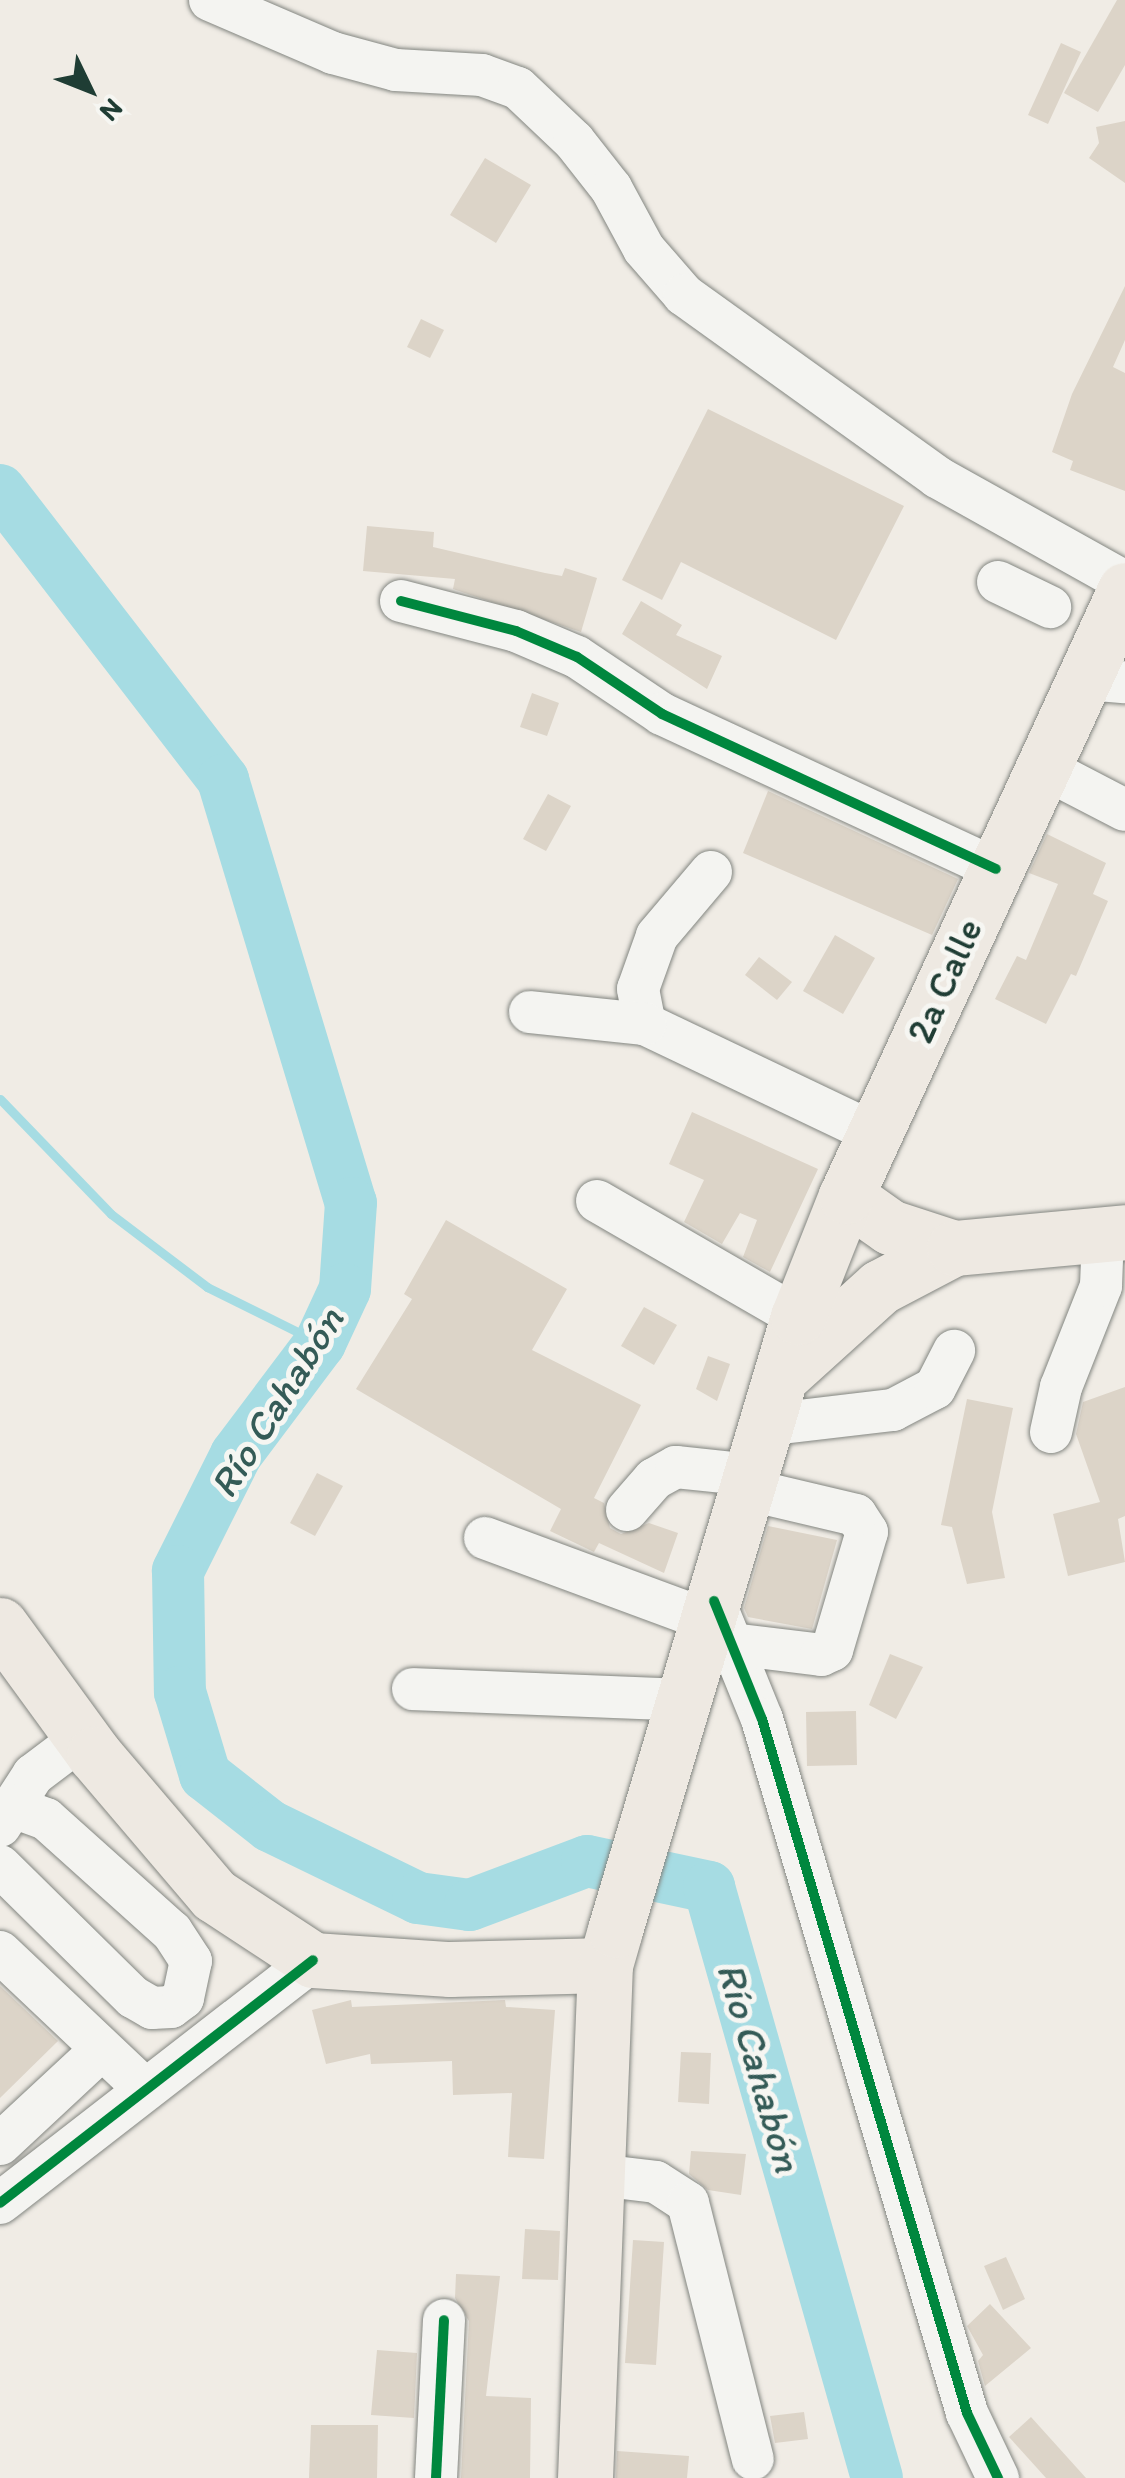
<!DOCTYPE html>
<meta charset="utf-8">
<style>
body{margin:0}
#map{position:relative;width:1125px;height:2478px;overflow:hidden;background:#f0ece5;font-family:Itim,sans-serif}
div>[style]{position:absolute}
[style*='--x']{left:calc(var(--x)*1px);top:calc(var(--y)*1px);width:calc(var(--w)*1px);rotate:calc(var(--a)*1deg)}
.stream>*{height:9px;margin:-4.5px;padding:0 4.5px;transform-origin:4.5px;border-radius:4.5px;background:#a6dce3}
.river>*{height:52px;margin:-26px;padding:0 26px;transform-origin:26px;border-radius:26px;background:#a6dce3}
.building>*{inset:0;background:#dcd4c8}
.roads{filter:drop-shadow(0 0 2px #838681) drop-shadow(0 0 2px #838681)}
.minor>*{height:42px;margin:-21px;padding:0 21px;transform-origin:21px;border-radius:21px;background:#f4f4f1}
.major>*{height:55px;margin:-27.5px;padding:0 27.5px;transform-origin:27.5px;border-radius:27.5px;background:#eee9e2}
.cycleway>*{height:10px;margin:-5px;padding:0 5px;transform-origin:5px;border-radius:5px;background:#00873e}
span{translate:-50% -50%;white-space:nowrap;text-align:center;line-height:1.15;-webkit-text-stroke:10px #f6f6f2;paint-order:stroke}
.street-label{font-size:38px;color:#1f3d34}
.water-label{font-size:40px;color:#345b57;font-style:italic}
.north{position:absolute;left:40px;top:40px;width:100px;height:100px;-webkit-text-stroke:8px #f6f6f2;paint-order:stroke;rotate:133deg;font-size:28px;font-weight:700;line-height:40px;text-align:center;color:#1f3d34}
.north::after{content:'';display:block;margin:auto;width:35px;height:45px;background:#1f3d34;clip-path:polygon(50% 0,100% 100%,50% 72%,0 100%)}
</style>
<div id="map">
<div class="stream">
<div style="--x:0;--y:1099;--w:160;--a:46"></div>
<div style="--x:111;--y:1214;--w:121;--a:37.2"></div>
<div style="--x:207;--y:1287;--w:126;--a:26.4"></div>
</div>
<div class="river">
<div style="--x:0;--y:490;--w:366;--a:52.4"></div>
<div style="--x:223;--y:780;--w:442;--a:73.2"></div>
<div style="--x:351;--y:1203;--w:86;--a:94"></div>
<div style="--x:345;--y:1289;--w:60;--a:114.8"></div>
<div style="--x:320;--y:1343;--w:140;--a:126.9"></div>
<div style="--x:236;--y:1455;--w:130;--a:116.6"></div>
<div style="--x:178;--y:1571;--w:121;--a:89.1"></div>
<div style="--x:180;--y:1692;--w:87;--a:73.2"></div>
<div style="--x:205;--y:1775;--w:83;--a:38.1"></div>
<div style="--x:270;--y:1826;--w:165;--a:25.9"></div>
<div style="--x:418;--y:1898;--w:52;--a:7.7"></div>
<div style="--x:470;--y:1905;--w:125;--a:-20.6"></div>
<div style="--x:587;--y:1861;--w:125;--a:12"></div>
<div style="--x:709;--y:1887;--w:614;--a:74.13"></div>
</div>
<div class="building">
<div style="clip-path:polygon(1117px 0,1125px 0,1125px 65px,1098px 112px,1064px 93px)"></div>
<div style="clip-path:polygon(1061px 43px,1081px 52px,1048px 124px,1028px 115px)"></div>
<div style="clip-path:polygon(1125px 121px,1125px 183px,1089px 158px,1099px 143px,1096px 127px)"></div>
<div style="clip-path:polygon(485px 158px,531px 185px,496px 243px,450px 215px)"></div>
<div style="clip-path:polygon(1125px 286px,1125px 340px,1113px 367px,1125px 373px,1125px 491px,1070px 470px,1073px 461px,1052px 452px,1072px 394px)"></div>
<div style="clip-path:polygon(421px 319px,444px 330px,430px 358px,407px 347px)"></div>
<div style="clip-path:polygon(708px 409px,904px 506px,836px 640px,681px 562px,662px 600px,622px 580px)"></div>
<div style="clip-path:polygon(367px 526px,434px 532px,433px 547px,545px 573px,562px 576px,565px 568px,597px 578px,581px 632px,453px 589px,455px 579px,363px 571px)"></div>
<div style="clip-path:polygon(641px 601px,682px 625px,676px 635px,722px 656px,707px 689px,622px 634px)"></div>
<div style="clip-path:polygon(532px 693px,559px 703px,547px 736px,520px 727px)"></div>
<div style="clip-path:polygon(768px 791px,958px 879px,932px 935px,743px 853px)"></div>
<div style="clip-path:polygon(548px 794px,571px 806px,546px 851px,523px 839px)"></div>
<div style="clip-path:polygon(1047px 834px,1106px 863px,1093px 894px,1108px 901px,1076px 976px,1071px 974px,1046px 1024px,995px 999px,1017px 956px,1026px 960px,1058px 884px,1029px 873px)"></div>
<div style="clip-path:polygon(835px 935px,875px 958px,843px 1014px,803px 991px)"></div>
<div style="clip-path:polygon(759px 957px,792px 982px,777px 1000px,745px 975px)"></div>
<div style="clip-path:polygon(692px 1112px,818px 1169px,770px 1272px,743px 1257px,757px 1220px,740px 1213px,722px 1244px,684px 1222px,704px 1180px,669px 1164px)"></div>
<div style="clip-path:polygon(446px 1220px,567px 1289px,532px 1350px,641px 1405px,594px 1498px,604px 1503px,610px 1528px,621px 1534px,649px 1523px,678px 1533px,664px 1573px,599px 1543px,594px 1552px,550px 1531px,561px 1509px,356px 1389px,412px 1299px,404px 1294px)"></div>
<div style="clip-path:polygon(644px 1307px,677px 1325px,654px 1365px,621px 1346px)"></div>
<div style="clip-path:polygon(708px 1356px,730px 1364px,717px 1401px,696px 1389px)"></div>
<div style="clip-path:polygon(1125px 1387px,1125px 1516px,1118px 1519px,1125px 1562px,1068px 1576px,1053px 1514px,1100px 1502px,1076px 1434px,1083px 1402px)"></div>
<div style="clip-path:polygon(967px 1399px,1013px 1408px,992px 1512px,1005px 1578px,967px 1584px,952px 1527px,941px 1525px)"></div>
<div style="clip-path:polygon(317px 1473px,343px 1486px,315px 1536px,290px 1523px)"></div>
<div style="clip-path:polygon(768px 1526px,837px 1540px,812px 1629px,748px 1617px,744px 1608px)"></div>
<div style="clip-path:polygon(890px 1654px,923px 1667px,896px 1719px,869px 1705px)"></div>
<div style="clip-path:polygon(856px 1711px,857px 1765px,807px 1766px,806px 1712px)"></div>
<div style="clip-path:polygon(0 1986px,58px 2041px,0 2098px)"></div>
<div style="clip-path:polygon(351px 2000px,352px 2007px,505px 2000px,506px 2007px,555px 2010px,544px 2159px,508px 2157px,512px 2093px,453px 2095px,452px 2061px,371px 2064px,370px 2054px,326px 2064px,312px 2010px)"></div>
<div style="clip-path:polygon(681px 2052px,711px 2053px,709px 2104px,678px 2102px)"></div>
<div style="clip-path:polygon(691px 2151px,746px 2154px,741px 2195px,708px 2190px,689px 2174px)"></div>
<div style="clip-path:polygon(525px 2229px,560px 2231px,558px 2280px,522px 2279px)"></div>
<div style="clip-path:polygon(633px 2240px,664px 2242px,656px 2365px,625px 2363px)"></div>
<div style="clip-path:polygon(1006px 2257px,1025px 2299px,1003px 2310px,984px 2266px)"></div>
<div style="clip-path:polygon(456px 2274px,500px 2276px,486px 2396px,531px 2398px,530px 2478px,461px 2478px,469px 2321px,455px 2298px)"></div>
<div style="clip-path:polygon(990px 2304px,1031px 2348px,985px 2386px,978px 2361px,983px 2355px,967px 2326px)"></div>
<div style="clip-path:polygon(377px 2350px,417px 2353px,414px 2418px,371px 2415px)"></div>
<div style="clip-path:polygon(804px 2412px,808px 2439px,775px 2443px,770px 2416px)"></div>
<div style="clip-path:polygon(1031px 2417px,1086px 2478px,1046px 2478px,1009px 2437px)"></div>
<div style="clip-path:polygon(311px 2425px,378px 2425px,377px 2478px,309px 2478px)"></div>
<div style="clip-path:polygon(617px 2451px,689px 2456px,687px 2478px,616px 2478px)"></div>
</div>
<div class="roads">
<div class="minor">
<div style="--x:210;--y:0;--w:134;--a:23.3"></div>
<div style="--x:333;--y:53;--w:65;--a:15.1"></div>
<div style="--x:396;--y:70;--w:86;--a:3.3"></div>
<div style="--x:482;--y:75;--w:38;--a:20"></div>
<div style="--x:518;--y:88;--w:77;--a:43.4"></div>
<div style="--x:574;--y:141;--w:60;--a:51.8"></div>
<div style="--x:611;--y:188;--w:69;--a:61.6"></div>
<div style="--x:644;--y:249;--w:61;--a:49"></div>
<div style="--x:684;--y:295;--w:312;--a:35.7"></div>
<div style="--x:937;--y:477;--w:215;--a:29.2"></div>
<div style="--x:998;--y:582;--w:58;--a:25.7"></div>
<div style="--x:401;--y:601;--w:119;--a:14.6"></div>
<div style="--x:516;--y:631;--w:66;--a:23.1"></div>
<div style="--x:577;--y:657;--w:102;--a:33.8"></div>
<div style="--x:662;--y:714;--w:368;--a:24.9"></div>
<div style="--x:1087;--y:679;--w:38;--a:5"></div>
<div style="--x:1042;--y:767;--w:93;--a:27.4"></div>
<div style="--x:711;--y:872;--w:84;--a:130.2"></div>
<div style="--x:657;--y:936;--w:56;--a:109.7"></div>
<div style="--x:638;--y:989;--w:36;--a:79"></div>
<div style="--x:645;--y:1024;--w:256;--a:25.5"></div>
<div style="--x:530;--y:1012;--w:116;--a:6"></div>
<div style="--x:597;--y:1201;--w:232;--a:30"></div>
<div style="--x:765;--y:1425;--w:129;--a:-6.7"></div>
<div style="--x:893;--y:1410;--w:47;--a:-27.6"></div>
<div style="--x:935;--y:1388;--w:42;--a:-62.8"></div>
<div style="--x:1051;--y:1432;--w:46;--a:-77.5"></div>
<div style="--x:1061;--y:1387;--w:109;--a:-68.4"></div>
<div style="--x:1101;--y:1286;--w:52;--a:-87.8"></div>
<div style="--x:627;--y:1510;--w:41;--a:-48.9"></div>
<div style="--x:654;--y:1479;--w:25;--a:-29"></div>
<div style="--x:676;--y:1467;--w:75;--a:6.1"></div>
<div style="--x:485;--y:1538;--w:237;--a:20.3"></div>
<div style="--x:714;--y:1601;--w:127;--a:67.9"></div>
<div style="--x:762;--y:1719;--w:724;--a:73.54"></div>
<div style="--x:967;--y:2413;--w:72;--a:64.5"></div>
<div style="--x:732;--y:1644;--w:90;--a:7"></div>
<div style="--x:821;--y:1655;--w:12;--a:-24"></div>
<div style="--x:832;--y:1650;--w:123;--a:-73.5"></div>
<div style="--x:867;--y:1532;--w:20;--a:-123"></div>
<div style="--x:856;--y:1515;--w:113;--a:-166.7"></div>
<div style="--x:413;--y:1689;--w:269;--a:2.3"></div>
<div style="--x:0;--y:1826;--w:61;--a:-57.1"></div>
<div style="--x:33;--y:1775;--w:61;--a:-37.1"></div>
<div style="--x:0;--y:1866;--w:187;--a:44.6"></div>
<div style="--x:133;--y:1997;--w:22;--a:30"></div>
<div style="--x:152;--y:2008;--w:19;--a:-3"></div>
<div style="--x:171;--y:2007;--w:15;--a:-37"></div>
<div style="--x:183;--y:1998;--w:38;--a:-78"></div>
<div style="--x:191;--y:1961;--w:35;--a:-123"></div>
<div style="--x:172;--y:1932;--w:169;--a:-138.1"></div>
<div style="--x:46;--y:1819;--w:32;--a:-160"></div>
<div style="--x:0;--y:1952;--w:199;--a:43.4"></div>
<div style="--x:0;--y:2144;--w:137;--a:-42.9"></div>
<div style="--x:598;--y:2175;--w:58;--a:6.9"></div>
<div style="--x:656;--y:2182;--w:38;--a:33"></div>
<div style="--x:688;--y:2203;--w:264;--a:75.8"></div>
<div style="--x:0;--y:2203;--w:396;--a:-37.8"></div>
<div style="--x:436;--y:2478;--w:158;--a:-87.1"></div>
</div>
<div class="major">
<div style="--x:846;--y:1196;--w:54;--a:35.2"></div>
<div style="--x:890;--y:1227;--w:67;--a:18.2"></div>
<div style="--x:785;--y:1373;--w:128;--a:-42.2"></div>
<div style="--x:880;--y:1287;--w:84;--a:-27.8"></div>
<div style="--x:954;--y:1248;--w:172;--a:-5.3"></div>
<div style="--x:0;--y:1625;--w:160;--a:53.9"></div>
<div style="--x:94;--y:1754;--w:185;--a:49.6"></div>
<div style="--x:214;--y:1895;--w:118;--a:33.3"></div>
<div style="--x:313;--y:1960;--w:137;--a:3.8"></div>
<div style="--x:450;--y:1969;--w:155;--a:-1.5"></div>
<div style="--x:585;--y:2478;--w:513;--a:-87.77"></div>
<div style="--x:605;--y:1965;--w:36;--a:-74"></div>
<div style="--x:615;--y:1930;--w:640;--a:-73.38"></div>
<div style="--x:798;--y:1317;--w:130;--a:-68.4"></div>
<div style="--x:846;--y:1196;--w:667;--a:-65.28"></div>
</div>
</div>
<div class="cycleway">
<div style="--x:401;--y:601;--w:119;--a:14.6"></div>
<div style="--x:516;--y:631;--w:66;--a:23.1"></div>
<div style="--x:577;--y:657;--w:102;--a:33.8"></div>
<div style="--x:662;--y:714;--w:368;--a:24.9"></div>
<div style="--x:714;--y:1601;--w:127;--a:67.9"></div>
<div style="--x:762;--y:1719;--w:724;--a:73.54"></div>
<div style="--x:967;--y:2413;--w:72;--a:64.5"></div>
<div style="--x:0;--y:2203;--w:396;--a:-37.8"></div>
<div style="--x:436;--y:2478;--w:158;--a:-87.1"></div>
</div>
<div class="street-label">
<span style="left:945px;top:981px;rotate:-66deg">2a Calle</span>
</div>
<div class="water-label">
<span style="left:276px;top:1402px;rotate:-58deg">Río Cahabón</span>
<span style="left:760px;top:2067px;rotate:74deg">Río Cahabón</span>
</div>
<div class="north">N</div>
</div>
